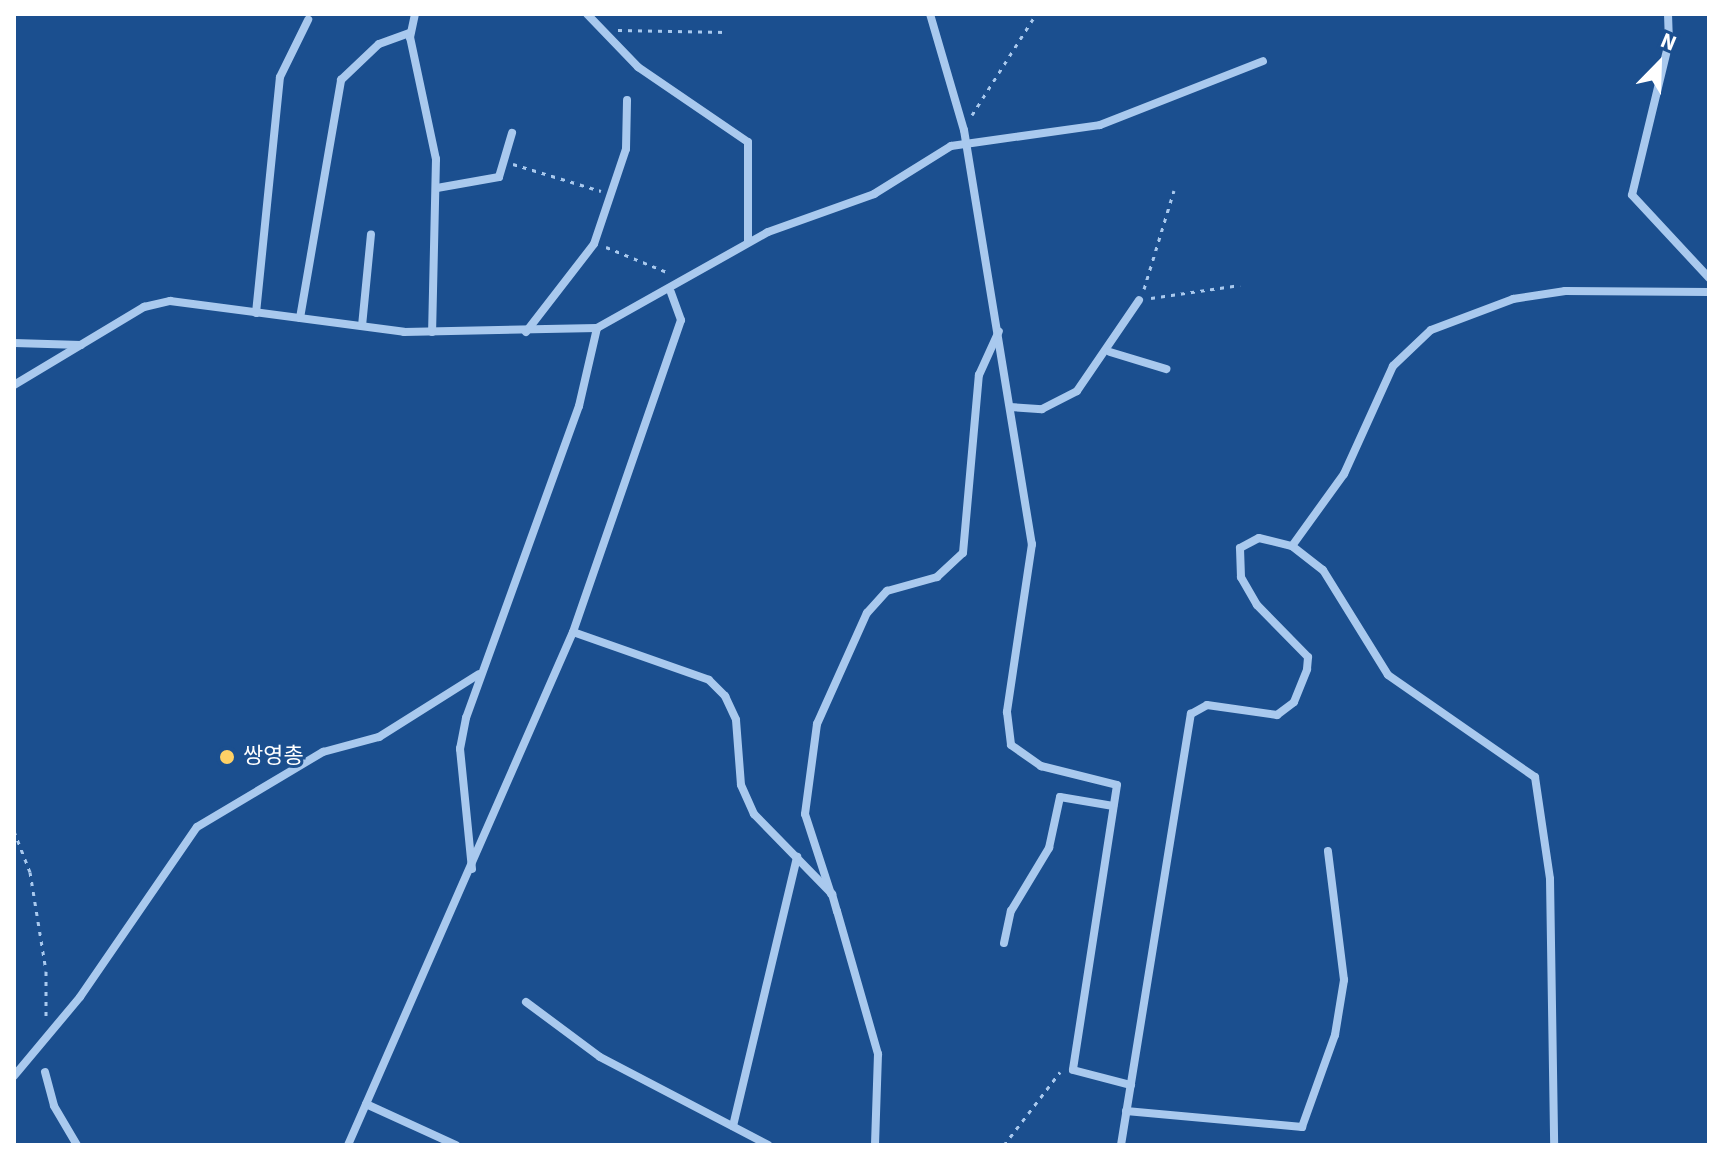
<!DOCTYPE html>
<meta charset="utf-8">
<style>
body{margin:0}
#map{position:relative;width:1723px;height:1159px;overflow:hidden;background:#1b4f8f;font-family:"Source Sans 3","Noto Sans KR",sans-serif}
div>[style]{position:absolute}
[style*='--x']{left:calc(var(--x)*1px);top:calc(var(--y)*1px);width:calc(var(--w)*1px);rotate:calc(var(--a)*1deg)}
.path>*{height:3px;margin-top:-1.5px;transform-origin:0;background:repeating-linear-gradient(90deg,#a9c9ee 0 4px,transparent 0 10px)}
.minor>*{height:8px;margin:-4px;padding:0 4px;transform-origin:4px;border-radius:4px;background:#a9c9ee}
.dots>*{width:22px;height:22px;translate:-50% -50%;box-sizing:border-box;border:4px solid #1b4f8f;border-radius:50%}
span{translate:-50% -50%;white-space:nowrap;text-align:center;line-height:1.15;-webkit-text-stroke:6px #1b4f8f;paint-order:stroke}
.poi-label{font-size:22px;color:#fff}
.left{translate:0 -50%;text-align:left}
.frame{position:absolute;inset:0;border:16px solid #fff;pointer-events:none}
.north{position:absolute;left:1619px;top:24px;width:80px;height:80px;-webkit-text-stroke:6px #1b4f8f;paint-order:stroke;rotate:23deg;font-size:22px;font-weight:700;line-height:32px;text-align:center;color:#fff}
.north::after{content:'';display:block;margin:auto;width:28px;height:36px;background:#fff;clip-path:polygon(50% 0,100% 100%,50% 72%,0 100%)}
</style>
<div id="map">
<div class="path">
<div style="--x:618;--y:30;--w:108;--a:1.1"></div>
<div style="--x:972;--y:115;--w:120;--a:-57.6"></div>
<div style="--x:513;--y:164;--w:92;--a:17.1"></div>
<div style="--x:606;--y:247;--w:68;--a:22.4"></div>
<div style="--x:1144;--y:289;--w:103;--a:-73.1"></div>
<div style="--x:1151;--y:298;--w:90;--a:-8.3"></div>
<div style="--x:14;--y:831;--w:44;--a:68.7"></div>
<div style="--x:30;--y:872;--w:100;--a:80.8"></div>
<div style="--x:46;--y:971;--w:47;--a:90"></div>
<div style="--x:1004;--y:1145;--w:92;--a:-52.5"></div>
</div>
<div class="minor">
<div style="--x:415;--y:14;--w:24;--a:102"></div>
<div style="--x:410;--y:37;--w:125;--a:78"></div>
<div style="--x:436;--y:159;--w:173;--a:91.3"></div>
<div style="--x:587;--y:14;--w:74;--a:46.1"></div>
<div style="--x:638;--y:67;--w:133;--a:34.3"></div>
<div style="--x:748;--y:142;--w:100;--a:90"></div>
<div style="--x:930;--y:14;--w:121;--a:73.7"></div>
<div style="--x:964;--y:130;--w:420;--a:80.7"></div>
<div style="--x:1032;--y:544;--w:170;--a:98.5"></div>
<div style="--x:1007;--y:712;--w:33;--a:83"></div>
<div style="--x:1011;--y:745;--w:37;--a:35"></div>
<div style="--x:1041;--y:766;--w:78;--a:14"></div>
<div style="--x:1117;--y:785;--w:288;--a:98.8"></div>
<div style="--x:1073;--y:1070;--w:60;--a:14.5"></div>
<div style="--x:1668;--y:14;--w:28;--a:88"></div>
<div style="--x:1669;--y:42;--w:157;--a:103.6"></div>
<div style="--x:1632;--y:195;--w:113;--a:47.1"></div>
<div style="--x:437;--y:188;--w:63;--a:-10.1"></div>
<div style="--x:499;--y:177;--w:46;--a:-73.5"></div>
<div style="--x:256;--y:313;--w:237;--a:-84.2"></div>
<div style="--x:280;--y:77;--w:64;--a:-63.8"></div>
<div style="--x:300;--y:318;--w:242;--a:-80.2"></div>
<div style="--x:341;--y:80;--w:52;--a:-43.5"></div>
<div style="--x:379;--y:44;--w:33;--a:-20"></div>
<div style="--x:362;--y:326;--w:92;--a:-84.4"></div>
<div style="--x:526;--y:332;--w:111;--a:-52.3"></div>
<div style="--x:594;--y:244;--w:100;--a:-71.4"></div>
<div style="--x:626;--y:149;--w:49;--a:-88.8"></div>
<div style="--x:14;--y:343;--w:67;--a:1.7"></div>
<div style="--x:1110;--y:352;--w:59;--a:16.9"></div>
<div style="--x:14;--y:385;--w:152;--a:-31"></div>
<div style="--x:144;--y:307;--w:27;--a:-13"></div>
<div style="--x:170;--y:301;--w:236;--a:7.5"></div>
<div style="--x:404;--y:332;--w:193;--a:-1.2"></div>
<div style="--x:597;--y:328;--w:196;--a:-29.3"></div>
<div style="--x:768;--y:232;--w:113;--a:-19.7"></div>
<div style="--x:874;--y:194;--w:91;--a:-31.9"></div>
<div style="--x:951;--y:146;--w:150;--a:-8"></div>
<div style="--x:1100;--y:125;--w:175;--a:-21.4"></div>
<div style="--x:1010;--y:407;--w:32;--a:4"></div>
<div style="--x:1042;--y:409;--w:39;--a:-27"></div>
<div style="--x:1077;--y:391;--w:110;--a:-55.7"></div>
<div style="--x:1292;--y:546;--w:89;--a:-54.2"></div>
<div style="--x:1344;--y:474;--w:119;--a:-65.6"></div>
<div style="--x:1393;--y:366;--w:52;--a:-43.5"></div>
<div style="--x:1431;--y:330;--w:88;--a:-20.7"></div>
<div style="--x:1513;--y:299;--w:53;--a:-8.7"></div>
<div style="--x:1565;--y:291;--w:144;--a:0.4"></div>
<div style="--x:573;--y:632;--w:144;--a:19.4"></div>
<div style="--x:709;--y:680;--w:23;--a:45"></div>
<div style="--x:725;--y:696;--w:26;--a:65"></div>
<div style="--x:736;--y:720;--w:65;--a:85.6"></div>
<div style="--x:741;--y:785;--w:32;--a:66"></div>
<div style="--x:754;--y:814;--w:112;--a:45.7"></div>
<div style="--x:832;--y:894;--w:18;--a:74"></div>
<div style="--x:837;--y:911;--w:149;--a:74"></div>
<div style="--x:878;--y:1054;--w:91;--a:91.9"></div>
<div style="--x:472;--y:869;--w:121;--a:-95.7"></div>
<div style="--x:460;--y:749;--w:32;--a:-79"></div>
<div style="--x:466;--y:718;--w:332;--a:-70.1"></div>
<div style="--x:579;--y:406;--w:80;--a:-77"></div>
<div style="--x:831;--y:894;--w:84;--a:-108"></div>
<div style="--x:805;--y:814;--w:91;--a:-82.4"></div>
<div style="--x:817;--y:724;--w:122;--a:-65.8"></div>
<div style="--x:867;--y:613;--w:30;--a:-48"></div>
<div style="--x:887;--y:591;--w:52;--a:-15.6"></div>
<div style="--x:937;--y:577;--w:35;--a:-43"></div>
<div style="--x:963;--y:553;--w:179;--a:-84.9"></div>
<div style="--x:979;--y:375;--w:48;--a:-65.6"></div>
<div style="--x:1004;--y:943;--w:33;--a:-78"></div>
<div style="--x:1011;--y:911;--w:74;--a:-58.9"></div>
<div style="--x:1049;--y:848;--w:52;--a:-77.8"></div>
<div style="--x:1060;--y:797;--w:54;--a:9.6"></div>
<div style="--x:526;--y:1002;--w:92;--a:36.6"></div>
<div style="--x:600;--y:1057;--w:190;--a:27.6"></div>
<div style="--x:45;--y:1072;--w:35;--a:75"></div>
<div style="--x:54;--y:1106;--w:45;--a:59.5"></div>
<div style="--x:14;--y:1076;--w:103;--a:-50.1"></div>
<div style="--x:80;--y:997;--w:206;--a:-55.5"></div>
<div style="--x:197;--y:827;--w:147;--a:-30.8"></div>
<div style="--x:323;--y:752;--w:58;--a:-15"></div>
<div style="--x:379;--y:737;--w:118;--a:-32.2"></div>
<div style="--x:366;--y:1104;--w:99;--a:24.5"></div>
<div style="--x:1126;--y:1111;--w:177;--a:5.2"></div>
<div style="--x:1302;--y:1127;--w:98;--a:-70.3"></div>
<div style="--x:1335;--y:1035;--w:56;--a:-80.7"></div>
<div style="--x:1344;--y:980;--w:130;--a:-97.1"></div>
<div style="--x:733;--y:1126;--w:277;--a:-76.6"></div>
<div style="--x:348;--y:1145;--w:560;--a:-66.32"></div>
<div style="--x:573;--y:632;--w:330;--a:-70.9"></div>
<div style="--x:681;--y:320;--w:30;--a:-110"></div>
<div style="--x:1121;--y:1145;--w:437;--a:-80.8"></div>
<div style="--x:1191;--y:714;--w:18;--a:-29"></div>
<div style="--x:1207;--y:705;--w:71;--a:8.1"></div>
<div style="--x:1277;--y:715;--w:21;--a:-37"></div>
<div style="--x:1294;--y:702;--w:35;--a:-68"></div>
<div style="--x:1307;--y:669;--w:12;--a:-85"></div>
<div style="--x:1308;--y:657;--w:73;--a:-134.4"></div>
<div style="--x:1257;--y:605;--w:32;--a:-120"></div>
<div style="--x:1241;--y:577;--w:29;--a:-92"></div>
<div style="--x:1240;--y:548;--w:21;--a:-28"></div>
<div style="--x:1259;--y:538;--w:34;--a:14"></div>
<div style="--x:1292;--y:546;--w:39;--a:38"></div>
<div style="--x:1323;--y:570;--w:123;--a:58.2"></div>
<div style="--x:1388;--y:675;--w:179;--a:34.8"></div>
<div style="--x:1535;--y:777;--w:103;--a:81.6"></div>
<div style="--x:1550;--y:879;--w:266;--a:89.1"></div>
</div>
<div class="dots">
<div style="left:227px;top:757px;background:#ffd166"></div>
</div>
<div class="poi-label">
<span class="left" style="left:243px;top:757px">쌍영총</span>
</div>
<div class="frame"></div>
<div class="north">N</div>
</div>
